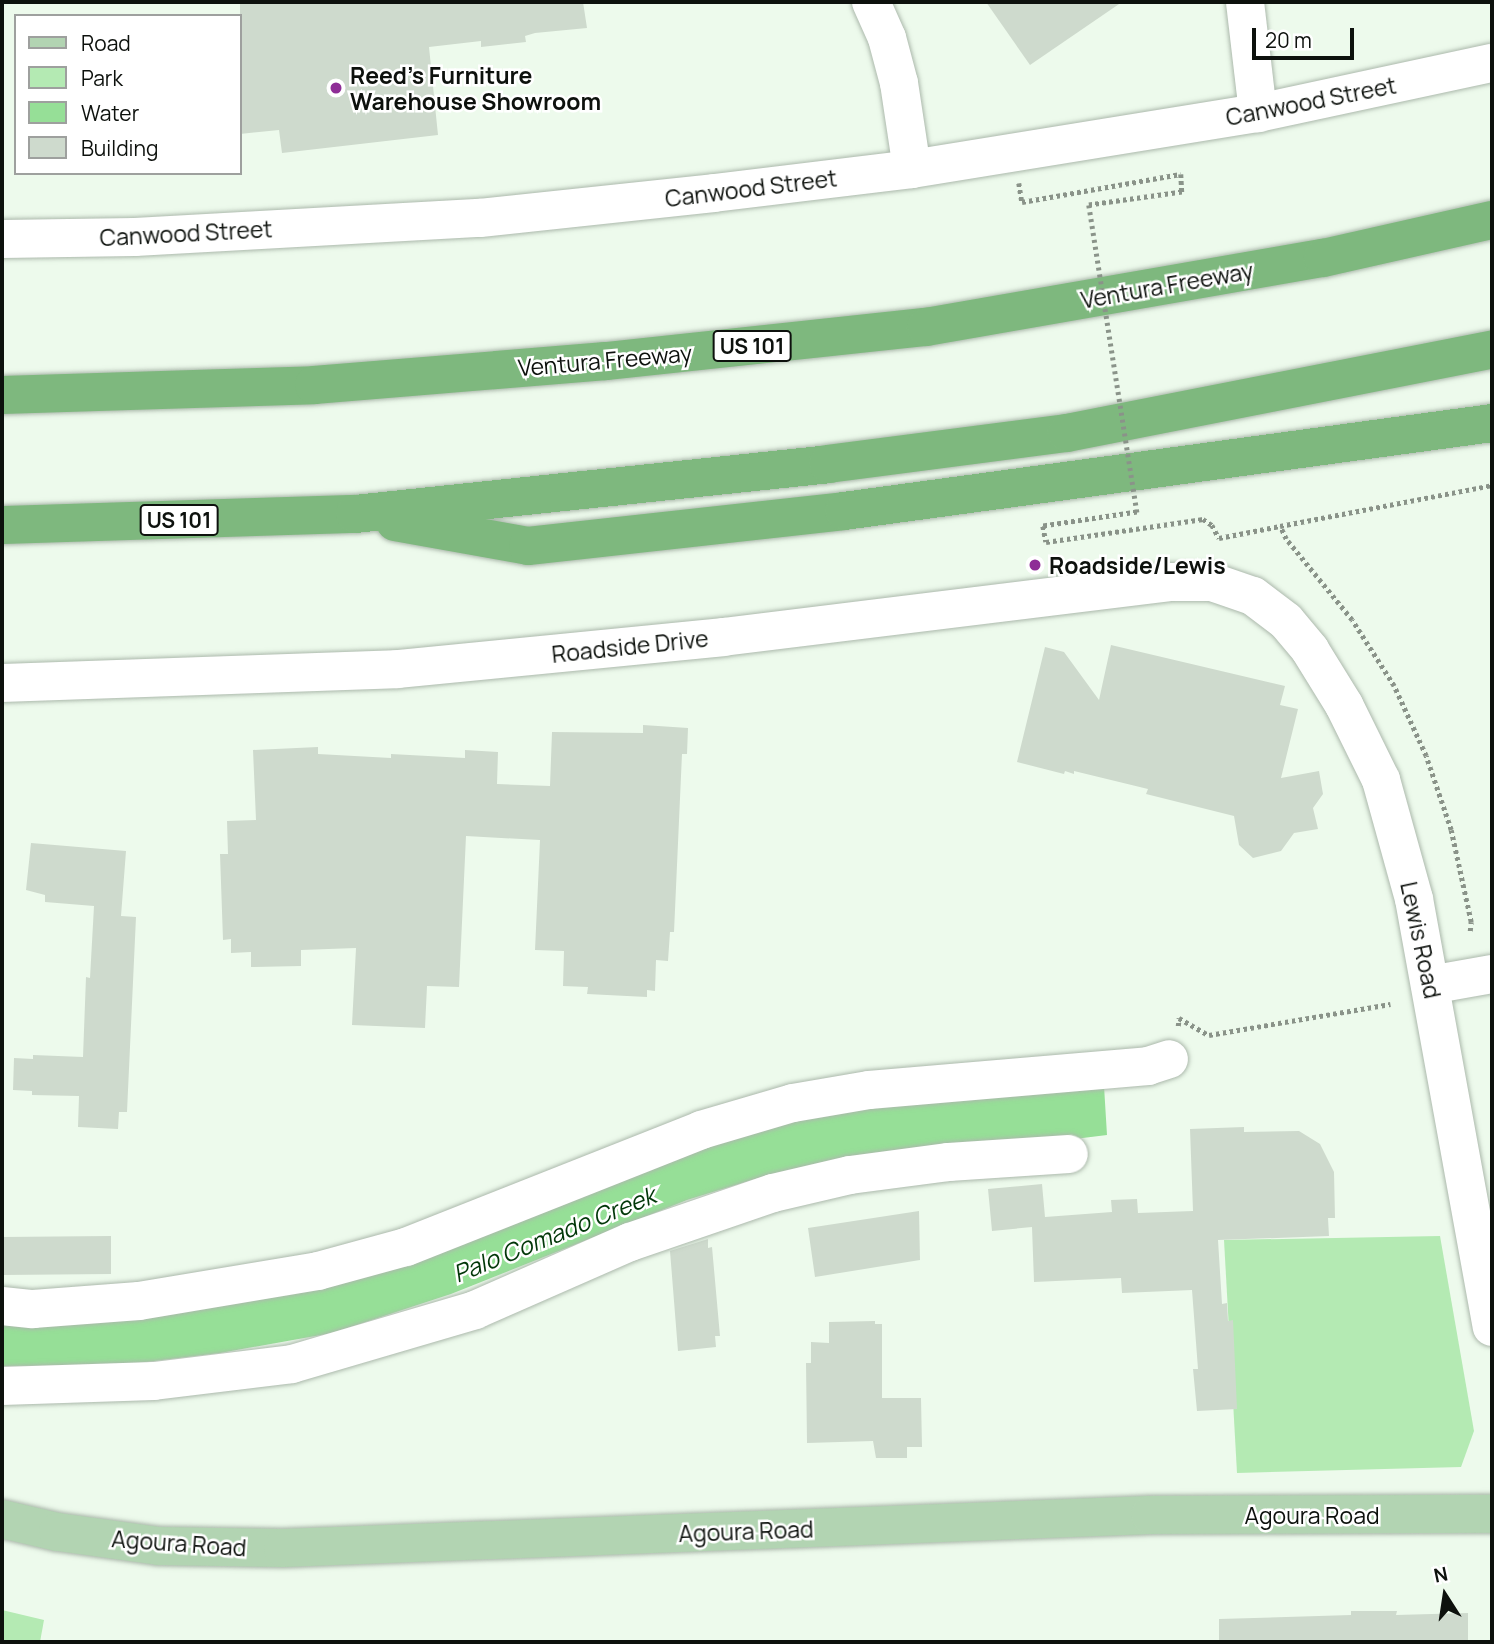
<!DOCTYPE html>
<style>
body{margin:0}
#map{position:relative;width:1494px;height:1644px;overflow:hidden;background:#edfaec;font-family:Manrope,sans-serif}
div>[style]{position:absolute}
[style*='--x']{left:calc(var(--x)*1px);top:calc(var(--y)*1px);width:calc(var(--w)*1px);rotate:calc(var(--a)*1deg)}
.green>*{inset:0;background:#b4eab3}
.water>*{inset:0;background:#96df97}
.building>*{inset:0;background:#cedacd}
.path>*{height:4.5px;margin-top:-2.25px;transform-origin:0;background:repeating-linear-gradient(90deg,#8a9389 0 3.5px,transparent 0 7px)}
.roads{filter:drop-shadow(0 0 2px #acb9ac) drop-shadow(0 0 2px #acb9ac)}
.minor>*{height:38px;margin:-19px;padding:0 19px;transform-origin:19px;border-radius:19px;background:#fff}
.major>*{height:38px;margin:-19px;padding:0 19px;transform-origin:19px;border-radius:19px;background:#b2d4b2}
.highway>*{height:38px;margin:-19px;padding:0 19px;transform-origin:19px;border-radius:19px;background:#7eb87e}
.path-bridge>*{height:4.5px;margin-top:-2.25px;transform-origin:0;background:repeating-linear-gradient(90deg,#8a9389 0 3.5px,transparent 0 7px)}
.dots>*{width:19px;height:19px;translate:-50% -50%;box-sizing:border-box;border:4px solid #fff;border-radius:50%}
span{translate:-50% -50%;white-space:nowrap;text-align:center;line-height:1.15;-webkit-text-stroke:5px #fff;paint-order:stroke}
.shield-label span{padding:2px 5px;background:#fff;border:2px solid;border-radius:5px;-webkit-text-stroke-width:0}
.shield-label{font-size:21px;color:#0d110d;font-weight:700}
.poi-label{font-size:23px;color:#0d110d;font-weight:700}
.left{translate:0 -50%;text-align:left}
.street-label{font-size:23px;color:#0d110d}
.water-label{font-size:24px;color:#013708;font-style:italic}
.frame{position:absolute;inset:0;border:4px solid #0d110d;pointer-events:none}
.legend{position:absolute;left:14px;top:14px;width:228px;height:161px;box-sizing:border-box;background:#fff;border:2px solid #9ea09e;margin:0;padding:9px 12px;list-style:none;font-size:21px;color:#0d110d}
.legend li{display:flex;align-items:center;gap:14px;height:35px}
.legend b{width:35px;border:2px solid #9ea09e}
.north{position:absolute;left:1410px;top:1560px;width:70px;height:70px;-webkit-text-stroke:5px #fff;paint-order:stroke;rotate:348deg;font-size:19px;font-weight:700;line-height:28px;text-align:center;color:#0d110d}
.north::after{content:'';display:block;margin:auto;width:24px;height:32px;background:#0d110d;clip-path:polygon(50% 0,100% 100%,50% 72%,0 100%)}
.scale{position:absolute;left:1252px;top:28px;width:102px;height:32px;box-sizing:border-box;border:4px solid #0d110d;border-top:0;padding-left:9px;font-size:21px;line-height:24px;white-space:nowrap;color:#0d110d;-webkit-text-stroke:5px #fff;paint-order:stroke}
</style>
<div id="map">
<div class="green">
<div style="clip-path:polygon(1440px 1236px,1474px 1431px,1461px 1467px,1237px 1473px,1224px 1240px)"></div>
<div style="clip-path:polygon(2px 1610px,44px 1620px,40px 1642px,2px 1642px)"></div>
</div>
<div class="water">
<div style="clip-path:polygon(1104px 1086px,1107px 1135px,758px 1178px,687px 1200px,451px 1294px,332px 1333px,220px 1353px,121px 1365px,2px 1366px,2px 1323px,143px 1320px,754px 1129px,858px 1108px)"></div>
</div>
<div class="building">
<div style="clip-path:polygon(240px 2px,583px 2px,587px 28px,535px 33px,525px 36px,526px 42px,481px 47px,481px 41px,429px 47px,438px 135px,282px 153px,279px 130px,240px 134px)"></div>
<div style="clip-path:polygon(986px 2px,1122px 2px,1030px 65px)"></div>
<div style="clip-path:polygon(1111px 645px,1285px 686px,1280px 705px,1298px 709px,1281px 778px,1319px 771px,1323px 794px,1313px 808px,1318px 829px,1294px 833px,1281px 851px,1253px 858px,1239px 845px,1234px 816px,1146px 794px,1148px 789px,1074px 771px,1074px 774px,1065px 771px,1064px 774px,1017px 762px,1045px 647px,1064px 652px,1099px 700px)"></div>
<div style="clip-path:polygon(643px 725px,688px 728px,687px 754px,682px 754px,674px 932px,670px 932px,668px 961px,656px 960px,655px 991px,647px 990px,647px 997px,587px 994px,588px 987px,563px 986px,564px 951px,535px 950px,540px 840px,466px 836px,459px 987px,427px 986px,425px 1028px,352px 1025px,356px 948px,301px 950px,301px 966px,251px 967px,251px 952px,231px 953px,231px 939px,223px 940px,220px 854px,228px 854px,227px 821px,256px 820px,253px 750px,318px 747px,318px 754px,391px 758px,391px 754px,465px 758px,465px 750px,498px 752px,497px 784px,550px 786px,552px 732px,643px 733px)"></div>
<div style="clip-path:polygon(31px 843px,126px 851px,121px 916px,136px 917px,127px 1112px,119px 1112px,118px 1129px,78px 1127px,79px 1096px,32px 1095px,32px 1091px,13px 1090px,14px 1058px,33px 1059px,33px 1055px,83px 1057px,86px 977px,90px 978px,94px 906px,45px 902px,45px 895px,26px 890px)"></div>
<div style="clip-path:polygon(1244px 1127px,1244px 1132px,1299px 1131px,1320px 1144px,1334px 1172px,1335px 1218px,1328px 1218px,1329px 1236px,1218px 1240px,1222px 1304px,1227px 1303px,1228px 1321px,1233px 1320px,1237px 1409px,1197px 1411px,1193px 1369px,1198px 1369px,1192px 1290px,1122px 1293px,1121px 1278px,1034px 1282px,1032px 1227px,992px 1231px,988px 1189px,1042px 1184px,1045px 1217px,1112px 1212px,1111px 1200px,1137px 1199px,1138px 1213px,1193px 1211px,1190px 1129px)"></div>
<div style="clip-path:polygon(919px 1211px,920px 1260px,815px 1277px,808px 1228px)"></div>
<div style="clip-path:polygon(111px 1236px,111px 1274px,2px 1275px,2px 1237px)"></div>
<div style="clip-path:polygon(708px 1239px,708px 1248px,712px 1247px,720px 1336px,715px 1336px,716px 1347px,678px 1351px,670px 1251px)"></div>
<div style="clip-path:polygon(875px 1321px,875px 1324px,882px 1324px,882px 1398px,921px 1398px,922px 1447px,907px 1447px,907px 1458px,876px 1458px,873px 1441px,807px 1443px,806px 1363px,811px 1363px,811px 1342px,829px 1343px,829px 1322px)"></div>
<div style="clip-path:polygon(1351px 1611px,1397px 1611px,1396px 1615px,1468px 1613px,1468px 1642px,1219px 1642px,1219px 1619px,1351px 1615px)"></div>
</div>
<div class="path">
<div style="--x:1203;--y:519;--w:11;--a:34"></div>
<div style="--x:1212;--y:525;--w:15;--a:62"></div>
<div style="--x:1219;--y:538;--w:62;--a:-11.1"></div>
<div style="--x:1470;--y:931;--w:9;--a:-84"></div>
<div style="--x:1471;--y:922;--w:94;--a:-102.3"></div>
<div style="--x:1451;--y:830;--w:78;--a:-108.7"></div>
<div style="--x:1426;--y:756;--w:77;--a:-114.6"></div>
<div style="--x:1394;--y:686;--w:78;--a:-122.5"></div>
<div style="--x:1352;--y:620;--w:104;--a:-129.2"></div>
<div style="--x:1286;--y:539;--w:14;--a:-115"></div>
<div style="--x:1280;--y:526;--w:216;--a:-10.9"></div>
<div style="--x:1178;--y:1026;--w:8;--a:-83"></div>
<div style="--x:1179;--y:1018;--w:34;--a:30"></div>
<div style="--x:1209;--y:1035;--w:184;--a:-9.7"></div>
</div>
<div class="roads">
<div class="minor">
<div style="--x:871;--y:2;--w:39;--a:66"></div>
<div style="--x:887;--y:38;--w:47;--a:75.1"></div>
<div style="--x:899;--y:83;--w:87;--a:81.4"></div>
<div style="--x:1245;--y:2;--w:112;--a:83.3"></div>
<div style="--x:2;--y:239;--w:133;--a:-0.9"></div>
<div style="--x:135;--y:237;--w:346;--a:-3.2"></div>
<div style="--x:480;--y:218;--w:235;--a:-6.1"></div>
<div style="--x:714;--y:193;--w:199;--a:-6.9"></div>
<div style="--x:912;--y:169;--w:351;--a:-9.2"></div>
<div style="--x:1258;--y:113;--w:239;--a:-12.1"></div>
<div style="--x:2;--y:683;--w:396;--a:-2"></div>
<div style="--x:398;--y:669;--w:327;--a:-5.6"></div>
<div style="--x:723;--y:637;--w:448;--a:-7"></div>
<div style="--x:1168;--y:582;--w:44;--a:0"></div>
<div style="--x:1212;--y:582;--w:43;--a:18.9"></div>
<div style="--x:1253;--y:596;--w:41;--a:37.1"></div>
<div style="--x:1286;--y:621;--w:38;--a:50"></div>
<div style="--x:1310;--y:650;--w:65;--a:58.3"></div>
<div style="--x:1344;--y:705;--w:84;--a:63.7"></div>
<div style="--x:1381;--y:780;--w:123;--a:74.5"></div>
<div style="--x:1414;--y:899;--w:435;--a:79.7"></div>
<div style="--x:1430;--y:985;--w:63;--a:-10.1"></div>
<div style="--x:2;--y:1306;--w:31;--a:6"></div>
<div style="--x:33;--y:1309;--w:106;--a:-4.3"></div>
<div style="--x:139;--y:1301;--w:181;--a:-9.5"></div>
<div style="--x:318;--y:1271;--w:91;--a:-15.3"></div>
<div style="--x:406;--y:1247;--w:317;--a:-21.6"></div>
<div style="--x:701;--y:1130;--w:96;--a:-16.4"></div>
<div style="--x:793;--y:1103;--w:77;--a:-9.7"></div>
<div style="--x:869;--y:1090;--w:280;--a:-4.9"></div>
<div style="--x:1148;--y:1066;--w:22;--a:-18"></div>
<div style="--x:2;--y:1386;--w:152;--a:-1.9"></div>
<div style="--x:154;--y:1381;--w:139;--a:-7"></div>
<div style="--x:292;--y:1364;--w:191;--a:-16.4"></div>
<div style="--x:475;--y:1310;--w:169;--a:-23.7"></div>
<div style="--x:630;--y:1242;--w:151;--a:-18.9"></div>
<div style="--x:773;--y:1193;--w:79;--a:-13.2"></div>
<div style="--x:850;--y:1175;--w:100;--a:-7.5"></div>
<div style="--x:949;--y:1162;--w:120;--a:-3.8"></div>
</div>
<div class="major">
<div style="--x:2;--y:1519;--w:57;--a:13.1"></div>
<div style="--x:58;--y:1532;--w:102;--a:7.9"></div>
<div style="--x:159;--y:1546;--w:124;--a:0.9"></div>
<div style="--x:283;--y:1548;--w:868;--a:-2.18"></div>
<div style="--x:1150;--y:1515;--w:342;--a:-0.2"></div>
</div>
<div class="highway">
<div style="--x:2;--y:395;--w:312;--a:-1.8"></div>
<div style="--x:314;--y:385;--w:293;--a:-4.7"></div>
<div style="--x:606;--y:361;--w:322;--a:-6.1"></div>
<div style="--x:926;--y:327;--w:403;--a:-9.9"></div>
<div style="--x:1323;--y:258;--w:173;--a:-12.7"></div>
<div style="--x:395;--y:522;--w:135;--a:10.2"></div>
<div style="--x:528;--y:546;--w:318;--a:-6.3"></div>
<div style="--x:844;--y:511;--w:654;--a:-7.73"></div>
<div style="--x:2;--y:525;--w:353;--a:-1.8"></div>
<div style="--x:355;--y:514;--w:476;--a:-6"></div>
<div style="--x:828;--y:464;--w:241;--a:-7.4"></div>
<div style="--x:1067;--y:433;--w:433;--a:-11.1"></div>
</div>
</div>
<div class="path-bridge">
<div style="--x:1019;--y:183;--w:19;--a:81"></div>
<div style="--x:1022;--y:202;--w:161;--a:-10"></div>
<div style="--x:1181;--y:174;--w:18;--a:87"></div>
<div style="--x:1182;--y:192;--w:94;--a:172"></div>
<div style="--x:1089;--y:205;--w:311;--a:81.1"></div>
<div style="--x:1137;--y:512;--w:95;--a:171.5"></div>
<div style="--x:1043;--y:526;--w:16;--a:79"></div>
<div style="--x:1046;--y:542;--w:159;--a:-8.3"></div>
</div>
<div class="dots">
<div style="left:336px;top:88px;background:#8e2d96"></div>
<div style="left:1035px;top:565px;background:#8e2d96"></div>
</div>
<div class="shield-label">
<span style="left:752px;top:346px">US 101</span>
<span style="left:179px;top:520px">US 101</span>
</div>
<div class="poi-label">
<span class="left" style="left:350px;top:88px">Reed's Furniture<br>Warehouse Showroom</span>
<span class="left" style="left:1049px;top:565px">Roadside/Lewis</span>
</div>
<div class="street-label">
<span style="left:1311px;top:101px;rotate:-11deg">Canwood Street</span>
<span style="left:751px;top:188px;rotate:-7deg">Canwood Street</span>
<span style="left:186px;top:233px;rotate:-3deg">Canwood Street</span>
<span style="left:1167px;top:285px;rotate:-10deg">Ventura Freeway</span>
<span style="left:605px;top:360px;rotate:-5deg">Ventura Freeway</span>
<span style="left:630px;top:646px;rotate:-6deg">Roadside Drive</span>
<span style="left:1421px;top:940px;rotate:78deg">Lewis Road</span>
<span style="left:1312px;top:1515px">Agoura Road</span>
<span style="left:746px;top:1531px;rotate:-2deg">Agoura Road</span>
<span style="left:179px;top:1543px;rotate:4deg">Agoura Road</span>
</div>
<div class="water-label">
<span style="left:554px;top:1234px;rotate:-22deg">Palo Comado Creek</span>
</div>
<div class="frame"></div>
<ul class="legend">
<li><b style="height:9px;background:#b2d4b2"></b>Road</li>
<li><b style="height:19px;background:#b4eab3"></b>Park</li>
<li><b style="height:19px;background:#96df97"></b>Water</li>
<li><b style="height:19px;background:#cedacd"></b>Building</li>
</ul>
<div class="north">N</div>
<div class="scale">20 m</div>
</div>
